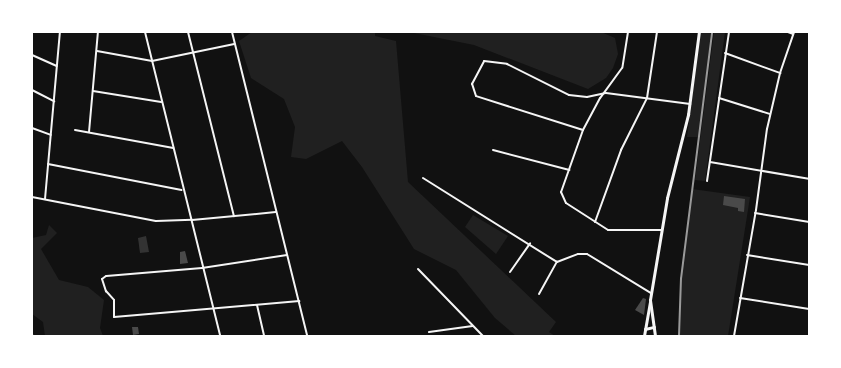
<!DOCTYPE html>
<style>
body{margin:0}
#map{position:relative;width:841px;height:368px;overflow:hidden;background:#111;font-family:Mulish,sans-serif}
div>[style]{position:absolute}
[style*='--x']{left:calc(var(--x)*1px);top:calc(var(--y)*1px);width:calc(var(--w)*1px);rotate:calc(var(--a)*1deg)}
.green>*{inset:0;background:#202020}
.water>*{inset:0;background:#333}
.building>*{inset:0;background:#4a4a4a}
.minor>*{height:2px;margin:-1px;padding:0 1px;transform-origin:1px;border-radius:1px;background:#f5f5f5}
.secondary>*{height:2.5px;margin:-1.25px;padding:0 1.25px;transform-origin:1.25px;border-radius:1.25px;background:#f5f5f5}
.rail>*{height:1.5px;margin:-0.75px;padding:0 0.75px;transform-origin:0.75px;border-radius:0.75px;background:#9a9a9a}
span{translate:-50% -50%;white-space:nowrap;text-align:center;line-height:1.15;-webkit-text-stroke:3.5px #fff;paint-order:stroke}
.frame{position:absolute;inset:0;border:33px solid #fff;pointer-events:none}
</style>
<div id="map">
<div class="green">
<div style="clip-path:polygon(252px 32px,375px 32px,375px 36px,396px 41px,408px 182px,556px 322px,549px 332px,555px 336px,516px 336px,495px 318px,456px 270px,414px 249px,362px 167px,342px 141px,306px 159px,291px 157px,295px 127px,284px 99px,251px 78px,239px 41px)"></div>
<div style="clip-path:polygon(409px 32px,601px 32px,615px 38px,618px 54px,613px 68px,606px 78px,588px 89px,474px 45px)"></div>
<div style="clip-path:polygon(701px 32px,711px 32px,699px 137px,687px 137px)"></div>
<div style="clip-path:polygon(714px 32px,725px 32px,705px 181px,695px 180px)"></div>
<div style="clip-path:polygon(692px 189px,750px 197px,728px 336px,680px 336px,681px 273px)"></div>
<div style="clip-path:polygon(473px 215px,508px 236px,496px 254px,465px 227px)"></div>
<div style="clip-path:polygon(49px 225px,57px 233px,41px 249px,59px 280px,88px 287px,104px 300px,100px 328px,103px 336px,45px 336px,43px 322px,32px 314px,32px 238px,46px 235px)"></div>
</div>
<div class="water">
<div style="clip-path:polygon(146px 236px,149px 252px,140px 253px,138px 238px)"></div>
</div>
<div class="building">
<div style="clip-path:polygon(724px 196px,745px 199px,744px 212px,738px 211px,738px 208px,723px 205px)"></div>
<div style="clip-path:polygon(185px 251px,188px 263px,180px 264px,180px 252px)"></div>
<div style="clip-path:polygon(643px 298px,646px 299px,644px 315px,635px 310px)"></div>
<div style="clip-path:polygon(132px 327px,138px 327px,139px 334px,133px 335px)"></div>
</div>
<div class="minor">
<div style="--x:145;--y:32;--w:313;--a:76.1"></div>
<div style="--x:188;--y:32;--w:190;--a:76"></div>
<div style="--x:232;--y:32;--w:313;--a:76.1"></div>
<div style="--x:628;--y:32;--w:36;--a:99"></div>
<div style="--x:622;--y:68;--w:37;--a:126"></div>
<div style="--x:600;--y:98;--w:36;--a:118"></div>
<div style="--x:583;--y:130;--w:66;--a:109.5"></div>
<div style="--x:561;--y:192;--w:12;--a:66"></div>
<div style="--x:566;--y:203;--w:50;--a:32.7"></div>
<div style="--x:608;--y:230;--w:53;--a:0"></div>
<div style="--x:788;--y:32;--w:5;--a:22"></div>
<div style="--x:97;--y:51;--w:56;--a:10.3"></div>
<div style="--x:152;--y:61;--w:84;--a:-11.7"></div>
<div style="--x:725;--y:53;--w:59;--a:20"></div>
<div style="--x:32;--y:55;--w:27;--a:24"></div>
<div style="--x:32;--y:90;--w:25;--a:27"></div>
<div style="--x:93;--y:91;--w:69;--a:9.2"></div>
<div style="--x:719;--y:98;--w:53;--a:17.4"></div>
<div style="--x:32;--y:128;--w:20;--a:20"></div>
<div style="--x:75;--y:130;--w:100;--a:10.4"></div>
<div style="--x:583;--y:130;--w:112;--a:-162.4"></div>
<div style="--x:476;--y:96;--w:13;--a:-108"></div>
<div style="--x:472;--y:84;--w:26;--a:-62"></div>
<div style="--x:484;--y:61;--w:23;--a:7"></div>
<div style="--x:507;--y:64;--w:69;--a:26.6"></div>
<div style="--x:569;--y:95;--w:18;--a:6"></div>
<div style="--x:587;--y:97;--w:19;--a:-12"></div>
<div style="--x:606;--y:93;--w:85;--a:7.5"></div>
<div style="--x:89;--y:132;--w:100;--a:-84.9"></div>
<div style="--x:493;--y:150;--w:79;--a:14.7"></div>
<div style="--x:710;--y:162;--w:100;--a:9.7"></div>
<div style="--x:48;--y:164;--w:136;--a:11"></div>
<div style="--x:423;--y:178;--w:158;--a:32.1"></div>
<div style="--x:557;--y:262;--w:22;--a:-21"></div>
<div style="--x:578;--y:254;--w:9;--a:0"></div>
<div style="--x:587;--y:254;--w:75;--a:31.4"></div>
<div style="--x:707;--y:181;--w:151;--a:-81.6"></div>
<div style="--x:32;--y:197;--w:126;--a:11"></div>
<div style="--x:156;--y:221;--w:36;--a:-2"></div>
<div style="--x:192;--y:220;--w:84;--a:-5.4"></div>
<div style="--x:45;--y:199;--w:168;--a:-84.9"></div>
<div style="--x:755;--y:213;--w:55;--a:9.5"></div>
<div style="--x:595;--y:222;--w:77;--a:-70.1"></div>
<div style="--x:621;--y:150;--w:58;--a:-63.4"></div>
<div style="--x:647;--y:98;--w:67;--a:-81.4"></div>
<div style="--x:287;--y:255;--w:86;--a:171.3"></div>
<div style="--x:202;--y:268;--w:96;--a:175.2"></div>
<div style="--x:106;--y:276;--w:5;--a:143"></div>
<div style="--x:102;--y:279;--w:13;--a:72"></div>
<div style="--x:106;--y:291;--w:12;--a:48"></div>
<div style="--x:114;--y:300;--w:17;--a:90"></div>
<div style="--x:114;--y:317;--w:186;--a:-4.9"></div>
<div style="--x:747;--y:255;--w:63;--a:9.2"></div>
<div style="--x:418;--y:269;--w:93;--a:45.9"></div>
<div style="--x:510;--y:272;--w:35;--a:-55"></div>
<div style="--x:539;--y:294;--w:37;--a:-61"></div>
<div style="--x:740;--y:298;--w:70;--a:9.1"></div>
<div style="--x:257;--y:305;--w:32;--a:77"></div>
<div style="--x:429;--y:332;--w:44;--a:-7.8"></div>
<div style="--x:32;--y:335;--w:1;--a:45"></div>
<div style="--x:734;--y:336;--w:128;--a:-80.1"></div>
<div style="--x:756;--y:210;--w:82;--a:-82.3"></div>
<div style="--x:767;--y:129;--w:57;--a:-76.9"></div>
<div style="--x:780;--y:73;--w:43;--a:-71.1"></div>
</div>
<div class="secondary">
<div style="--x:645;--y:329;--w:9;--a:-13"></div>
<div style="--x:644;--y:336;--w:34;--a:-80"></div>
<div style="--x:655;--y:336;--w:36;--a:-98"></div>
<div style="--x:650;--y:300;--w:103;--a:-80.5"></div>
<div style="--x:667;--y:198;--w:86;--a:-75.8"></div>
<div style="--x:688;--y:115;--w:84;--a:-82.5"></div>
</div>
<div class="rail">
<div style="--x:679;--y:336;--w:57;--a:-88"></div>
<div style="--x:681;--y:279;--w:249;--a:-82.8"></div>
</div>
<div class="frame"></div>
</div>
